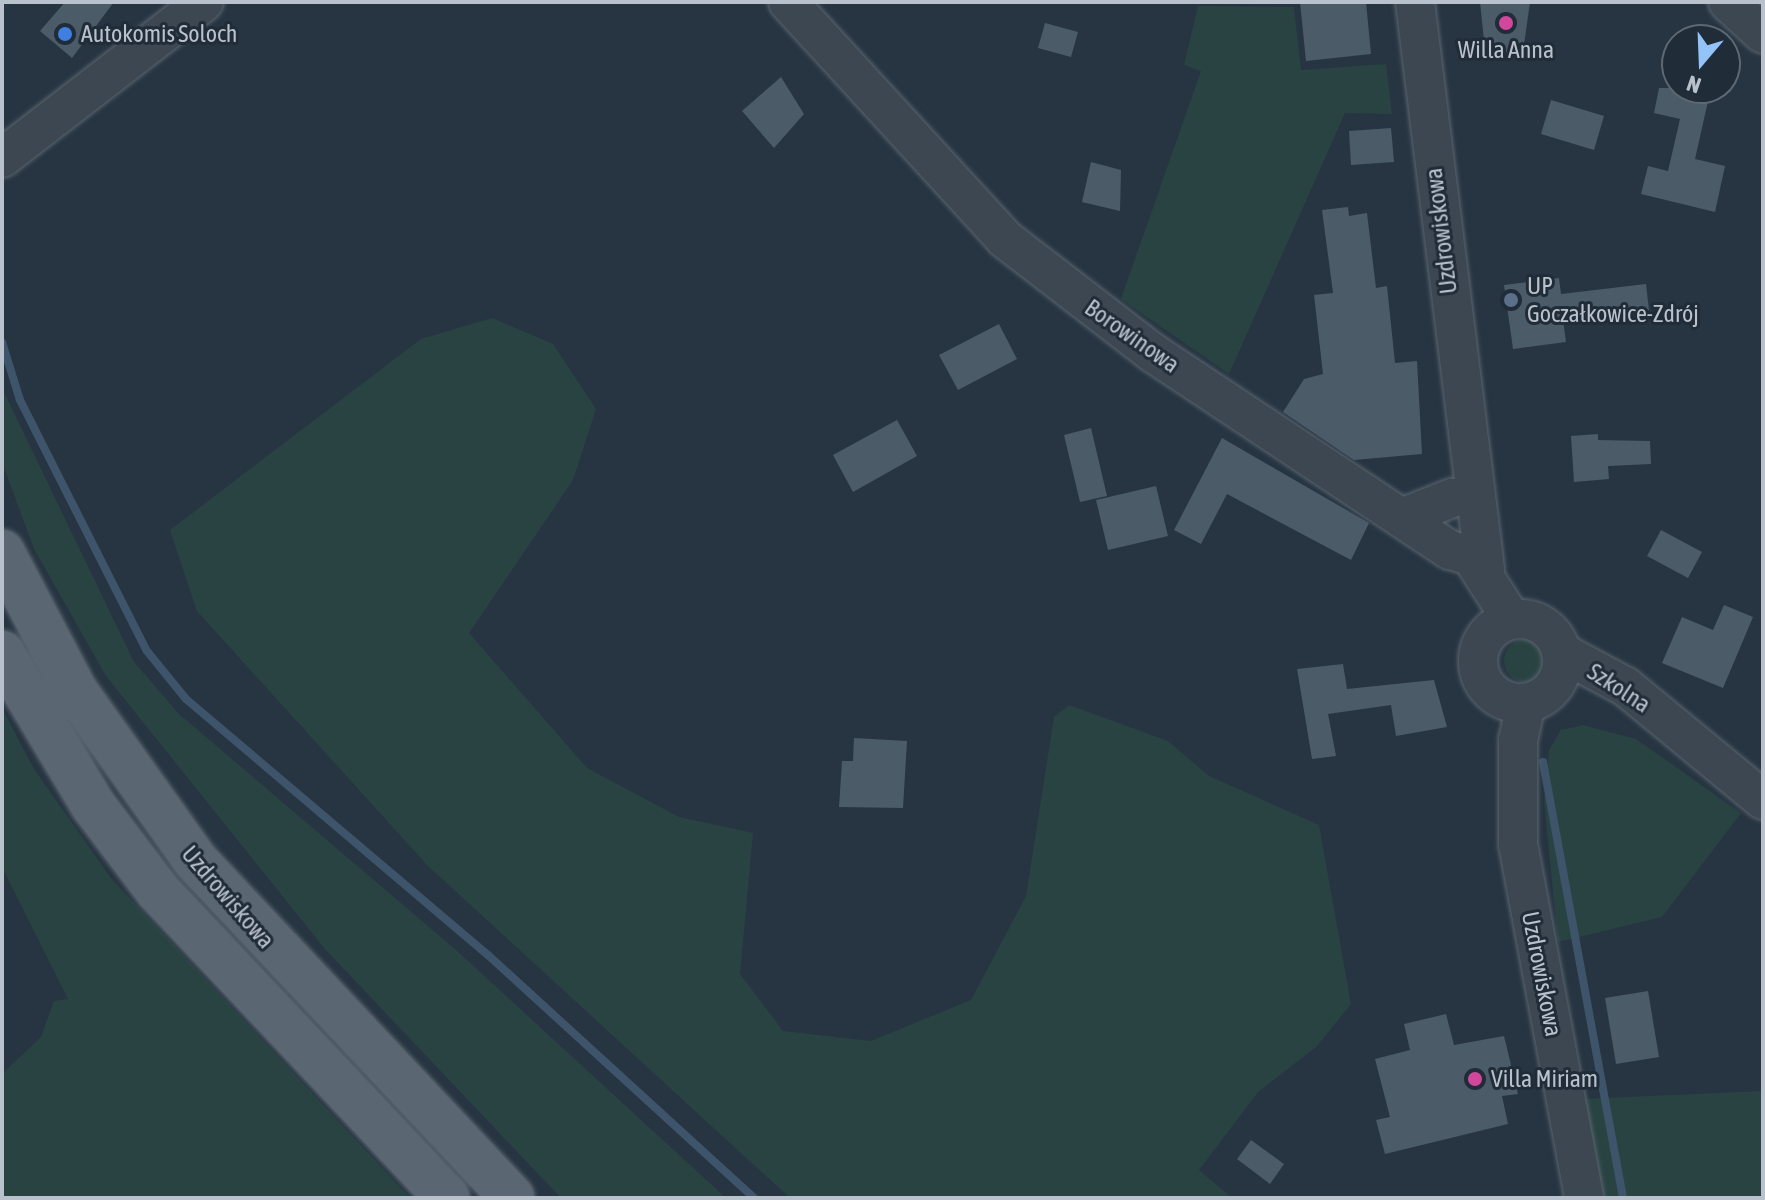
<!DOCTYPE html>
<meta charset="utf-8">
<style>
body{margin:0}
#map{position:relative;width:1765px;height:1200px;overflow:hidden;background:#273542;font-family:"Asap Condensed",sans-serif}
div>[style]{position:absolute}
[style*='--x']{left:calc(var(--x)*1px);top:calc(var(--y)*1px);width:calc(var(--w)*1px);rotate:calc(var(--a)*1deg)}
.green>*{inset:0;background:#294343}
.round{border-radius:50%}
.stream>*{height:8px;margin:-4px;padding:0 4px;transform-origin:4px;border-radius:4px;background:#3e546b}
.building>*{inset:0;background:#4b5b68}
.roads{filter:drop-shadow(0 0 2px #5a656f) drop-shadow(0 0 2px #5a656f)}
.minor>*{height:38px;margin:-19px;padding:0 19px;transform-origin:19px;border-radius:19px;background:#3c4752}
.minor>.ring{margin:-19px;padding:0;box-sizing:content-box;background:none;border:38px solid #3c4752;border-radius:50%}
.major>*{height:44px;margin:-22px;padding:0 22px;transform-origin:22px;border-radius:22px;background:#5a6672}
.dots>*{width:22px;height:22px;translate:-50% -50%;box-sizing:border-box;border:4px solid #202c37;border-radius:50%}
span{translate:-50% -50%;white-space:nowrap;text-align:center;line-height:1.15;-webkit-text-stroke:6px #202c37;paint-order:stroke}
.poi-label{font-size:24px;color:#b9c2cc}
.left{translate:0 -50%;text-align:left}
.street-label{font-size:24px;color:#b9c2cc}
.frame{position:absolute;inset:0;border:4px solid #b9c2cc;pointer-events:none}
.north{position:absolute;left:1661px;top:24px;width:80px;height:80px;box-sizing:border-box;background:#202c37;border:2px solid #5d6873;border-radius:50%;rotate:199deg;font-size:22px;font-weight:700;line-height:32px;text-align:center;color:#b9c2cc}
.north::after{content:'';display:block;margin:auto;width:28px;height:36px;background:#93c3f7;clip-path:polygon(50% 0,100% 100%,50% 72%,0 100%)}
</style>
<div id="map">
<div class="green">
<div style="clip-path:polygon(1198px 6px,1294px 7px,1301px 70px,1386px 64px,1392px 114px,1345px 113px,1229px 374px,1121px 299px,1201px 71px,1184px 65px)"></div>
<div style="clip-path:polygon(492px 318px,553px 344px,596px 409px,573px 480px,469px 633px,587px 768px,679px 817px,753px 833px,740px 974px,783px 1031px,871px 1041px,971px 1000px,1026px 896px,1054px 717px,1069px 705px,1168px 741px,1209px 776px,1319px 825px,1351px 1004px,1316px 1047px,1258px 1092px,1199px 1170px,1232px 1198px,790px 1198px,428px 866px,197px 611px,170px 530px,421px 339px)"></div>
<div style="clip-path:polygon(2px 388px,134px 662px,179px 714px,456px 950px,726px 1198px,561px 1198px,325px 949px,106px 676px,34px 549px,2px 462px)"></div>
<div class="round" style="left:1504px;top:640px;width:42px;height:42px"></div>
<div style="clip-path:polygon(2px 708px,34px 769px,111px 878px,410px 1198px,3px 1198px,2px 1074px,41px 1037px,54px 1001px,68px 999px,2px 867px)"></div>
<div style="clip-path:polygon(1583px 725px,1636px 739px,1741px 813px,1662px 917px,1558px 942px,1544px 800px,1549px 750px,1561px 730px)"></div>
<div style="clip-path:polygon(1763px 1091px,1763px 1198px,1602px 1198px,1582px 1099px)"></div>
</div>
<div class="stream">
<div style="--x:2;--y:342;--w:61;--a:72.8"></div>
<div style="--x:20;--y:400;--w:281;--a:63.2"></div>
<div style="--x:147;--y:651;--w:62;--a:50.9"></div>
<div style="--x:186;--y:699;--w:396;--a:40.3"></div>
<div style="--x:488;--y:955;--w:360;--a:42.4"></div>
<div style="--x:1543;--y:762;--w:443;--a:79.6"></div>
</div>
<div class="building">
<div style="clip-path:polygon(65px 2px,114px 2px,72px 58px,40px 31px)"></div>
<div style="clip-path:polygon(1300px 2px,1366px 2px,1371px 54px,1306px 61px)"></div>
<div style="clip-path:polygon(1480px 2px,1530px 2px,1522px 59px,1485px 50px)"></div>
<div style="clip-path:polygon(1045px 23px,1078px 32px,1071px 57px,1038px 48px)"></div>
<div style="clip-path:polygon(781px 77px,804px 114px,774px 148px,742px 111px)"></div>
<div style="clip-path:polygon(1659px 88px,1711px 88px,1695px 159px,1725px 166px,1715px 212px,1641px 194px,1648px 166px,1668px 171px,1680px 119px,1654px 113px)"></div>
<div style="clip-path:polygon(1551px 100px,1604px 116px,1594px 150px,1541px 134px)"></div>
<div style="clip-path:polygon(1391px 128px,1394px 162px,1351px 165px,1349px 131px)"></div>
<div style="clip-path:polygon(1091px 162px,1121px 170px,1120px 211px,1082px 202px)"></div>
<div style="clip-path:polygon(1348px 207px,1349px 216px,1367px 213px,1376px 288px,1387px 286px,1395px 363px,1417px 361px,1422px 454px,1354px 460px,1283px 412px,1304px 379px,1323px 374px,1314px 295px,1333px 293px,1322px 210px)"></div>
<div style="clip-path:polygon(1559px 278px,1561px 294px,1646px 284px,1649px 310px,1563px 320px,1566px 342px,1513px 349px,1504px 285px)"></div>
<div style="clip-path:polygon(999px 324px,1017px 359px,958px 390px,939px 355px)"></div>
<div style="clip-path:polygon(897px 420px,917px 456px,853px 492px,833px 455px)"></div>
<div style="clip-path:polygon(1091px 428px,1107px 496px,1080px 502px,1064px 435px)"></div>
<div style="clip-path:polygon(1598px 434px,1598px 440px,1650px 441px,1651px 464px,1608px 466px,1609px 479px,1574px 482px,1571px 436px)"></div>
<div style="clip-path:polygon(1222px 438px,1369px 523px,1351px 560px,1227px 494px,1201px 544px,1174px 530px)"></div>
<div style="clip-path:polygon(1156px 486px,1168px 536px,1108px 550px,1096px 500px)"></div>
<div style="clip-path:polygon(1661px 530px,1702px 552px,1688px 578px,1647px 556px)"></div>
<div style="clip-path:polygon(1724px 605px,1753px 617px,1723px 688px,1662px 663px,1682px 617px,1713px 630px)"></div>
<div style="clip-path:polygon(1343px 664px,1347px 689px,1434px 680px,1447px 727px,1396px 736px,1391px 705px,1328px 714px,1336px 756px,1312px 759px,1297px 669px)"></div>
<div style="clip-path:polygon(854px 738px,907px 741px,903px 808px,839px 807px,842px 761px,853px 761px)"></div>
<div style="clip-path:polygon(1648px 991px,1659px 1057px,1616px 1064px,1605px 998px)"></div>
<div style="clip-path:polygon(1446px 1014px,1454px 1045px,1504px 1036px,1518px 1094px,1502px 1096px,1508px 1124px,1385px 1154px,1376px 1120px,1390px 1117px,1375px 1059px,1410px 1050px,1404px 1024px)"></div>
<div style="clip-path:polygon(1251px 1140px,1284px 1164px,1270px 1184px,1237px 1159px)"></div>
</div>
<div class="roads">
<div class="minor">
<div style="--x:788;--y:2;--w:321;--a:47.5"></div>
<div style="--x:1005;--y:239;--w:187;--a:37.6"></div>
<div style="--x:1153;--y:353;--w:356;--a:33.6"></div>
<div style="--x:1450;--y:550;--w:22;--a:16"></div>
<div style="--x:1471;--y:556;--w:76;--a:57.4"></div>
<div style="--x:1415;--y:2;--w:571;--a:82.96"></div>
<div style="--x:1728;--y:2;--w:47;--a:42.4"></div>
<div style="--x:2;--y:158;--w:255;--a:-37.7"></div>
<div style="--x:1404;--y:517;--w:52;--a:-21.6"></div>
<div class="ring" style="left:1478px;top:619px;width:46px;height:46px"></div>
<div style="--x:1561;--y:652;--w:74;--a:28.3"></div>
<div style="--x:1626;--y:687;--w:178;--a:39.5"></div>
<div style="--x:1526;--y:703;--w:38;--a:102"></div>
<div style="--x:1518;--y:740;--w:104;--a:90"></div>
<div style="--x:1518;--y:844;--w:360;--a:79.4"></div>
</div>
<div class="major">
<div style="--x:2;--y:552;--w:157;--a:62.3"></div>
<div style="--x:75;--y:691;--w:207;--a:54.6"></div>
<div style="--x:195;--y:860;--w:463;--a:46.8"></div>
<div style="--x:2;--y:653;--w:177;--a:59.1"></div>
<div style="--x:93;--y:805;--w:108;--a:52.9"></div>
<div style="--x:158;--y:891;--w:422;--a:46.7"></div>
</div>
</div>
<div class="dots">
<div style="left:1506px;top:23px;background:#d1479c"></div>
<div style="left:65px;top:34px;background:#3f7fe0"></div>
<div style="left:1511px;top:300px;background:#5c6f8a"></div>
<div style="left:1475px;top:1079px;background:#d1479c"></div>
</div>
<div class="poi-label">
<span class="left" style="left:81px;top:34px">Autokomis Soloch</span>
<span style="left:1506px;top:50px">Willa Anna</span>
<span class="left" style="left:1527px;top:300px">UP<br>Goczałkowice-Zdrój</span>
<span class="left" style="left:1491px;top:1079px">Villa Miriam</span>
</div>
<div class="street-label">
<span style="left:1441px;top:231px;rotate:-97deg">Uzdrowiskowa</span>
<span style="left:1132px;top:336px;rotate:35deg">Borowinowa</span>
<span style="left:1619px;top:688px;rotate:33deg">Szkolna</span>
<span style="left:228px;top:897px;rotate:49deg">Uzdrowiskowa</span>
<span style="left:1542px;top:974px;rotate:79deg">Uzdrowiskowa</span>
</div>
<div class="frame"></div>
<div class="north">N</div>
</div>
